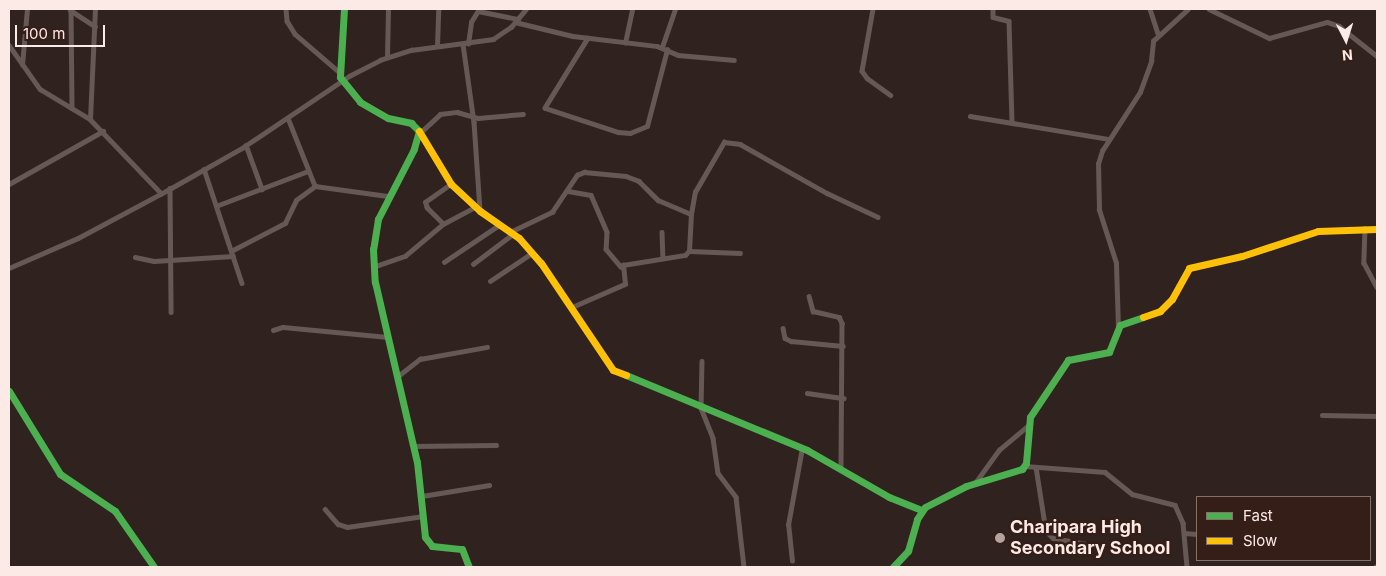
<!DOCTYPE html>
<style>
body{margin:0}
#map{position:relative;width:1386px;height:576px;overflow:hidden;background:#2f221f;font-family:Inter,sans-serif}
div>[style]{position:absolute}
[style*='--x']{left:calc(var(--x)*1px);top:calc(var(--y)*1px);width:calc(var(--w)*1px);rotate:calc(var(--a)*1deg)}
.street>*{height:4.5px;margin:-2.25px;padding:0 2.25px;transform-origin:2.25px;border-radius:2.25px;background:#665855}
.fast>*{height:7px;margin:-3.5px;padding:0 3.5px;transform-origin:3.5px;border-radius:3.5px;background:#4caf50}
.slow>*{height:7px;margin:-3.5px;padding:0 3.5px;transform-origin:3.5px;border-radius:3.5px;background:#ffc107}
.dots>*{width:14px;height:14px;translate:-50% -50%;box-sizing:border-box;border:2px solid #361e18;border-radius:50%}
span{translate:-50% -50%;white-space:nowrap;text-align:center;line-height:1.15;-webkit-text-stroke:5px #361e18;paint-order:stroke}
.poi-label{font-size:18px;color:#fbeae6;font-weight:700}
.left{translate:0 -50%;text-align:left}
.frame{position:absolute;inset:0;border:10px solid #fbeae6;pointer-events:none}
.legend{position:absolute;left:1196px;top:496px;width:175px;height:65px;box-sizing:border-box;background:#361e18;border:1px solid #85706a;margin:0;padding:6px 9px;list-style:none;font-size:15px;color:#fbeae6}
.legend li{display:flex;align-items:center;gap:10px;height:25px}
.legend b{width:25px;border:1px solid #85706a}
.north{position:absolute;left:1321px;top:15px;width:50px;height:50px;-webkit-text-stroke:4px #361e18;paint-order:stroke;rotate:175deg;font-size:14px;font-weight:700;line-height:20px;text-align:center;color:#fbeae6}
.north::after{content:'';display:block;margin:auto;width:18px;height:22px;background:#fbeae6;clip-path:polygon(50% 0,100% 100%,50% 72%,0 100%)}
.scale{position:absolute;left:15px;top:25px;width:90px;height:22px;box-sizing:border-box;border:2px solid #fbeae6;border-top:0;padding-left:6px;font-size:15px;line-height:18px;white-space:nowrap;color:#fbeae6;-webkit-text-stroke:4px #361e18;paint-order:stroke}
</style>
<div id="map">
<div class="street">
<div style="--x:71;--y:9;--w:99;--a:89.4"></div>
<div style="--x:286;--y:9;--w:12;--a:85"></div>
<div style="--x:287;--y:21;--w:15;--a:58"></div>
<div style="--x:295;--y:34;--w:57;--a:40.7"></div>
<div style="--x:873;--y:9;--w:63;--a:100.1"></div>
<div style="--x:862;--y:71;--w:9;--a:54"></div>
<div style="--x:867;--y:78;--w:29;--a:36"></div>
<div style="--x:993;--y:9;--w:8;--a:90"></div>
<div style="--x:993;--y:17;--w:16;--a:14"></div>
<div style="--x:1009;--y:21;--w:101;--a:88.3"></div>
<div style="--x:1150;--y:9;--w:26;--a:72"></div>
<div style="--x:1209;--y:9;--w:67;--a:25.8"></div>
<div style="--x:1269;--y:38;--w:60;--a:-15.4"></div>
<div style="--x:1327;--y:22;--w:13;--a:18"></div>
<div style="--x:1339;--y:26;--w:48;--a:38.3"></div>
<div style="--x:70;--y:10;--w:30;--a:33"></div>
<div style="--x:515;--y:22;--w:60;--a:13.6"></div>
<div style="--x:573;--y:36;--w:85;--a:6.8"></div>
<div style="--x:657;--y:46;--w:23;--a:23"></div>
<div style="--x:678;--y:55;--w:56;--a:5.1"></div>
<div style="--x:588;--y:38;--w:82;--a:121.6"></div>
<div style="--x:545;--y:108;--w:77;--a:18.2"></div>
<div style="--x:618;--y:132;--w:12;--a:5"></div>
<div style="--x:630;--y:133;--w:18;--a:-22"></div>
<div style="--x:647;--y:126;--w:79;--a:-75.3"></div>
<div style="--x:625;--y:43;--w:35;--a:-78"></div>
<div style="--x:463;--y:44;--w:79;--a:82"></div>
<div style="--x:474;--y:122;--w:88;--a:86.1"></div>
<div style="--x:468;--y:44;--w:22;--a:-82"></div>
<div style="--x:471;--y:22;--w:13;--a:-58"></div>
<div style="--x:478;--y:11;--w:41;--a:11.3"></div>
<div style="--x:9;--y:45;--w:54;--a:54.8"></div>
<div style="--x:40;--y:89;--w:58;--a:31"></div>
<div style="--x:90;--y:119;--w:103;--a:46.2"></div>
<div style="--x:437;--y:46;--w:37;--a:-88"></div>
<div style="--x:662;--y:47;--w:39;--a:-71"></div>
<div style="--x:387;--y:57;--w:48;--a:-88.8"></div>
<div style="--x:22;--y:65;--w:56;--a:-84.9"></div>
<div style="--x:970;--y:116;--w:141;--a:9.4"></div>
<div style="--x:288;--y:118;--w:73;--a:68.3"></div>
<div style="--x:315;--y:186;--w:73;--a:7.9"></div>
<div style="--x:90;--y:119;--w:110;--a:-87.4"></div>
<div style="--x:421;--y:132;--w:26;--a:-43"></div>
<div style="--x:440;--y:114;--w:17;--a:-7"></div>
<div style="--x:457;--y:112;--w:22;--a:16"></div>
<div style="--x:478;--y:118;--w:45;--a:-5.1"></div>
<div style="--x:246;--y:145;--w:47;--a:70"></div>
<div style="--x:204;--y:169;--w:120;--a:71.6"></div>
<div style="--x:9;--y:184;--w:108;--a:-29.4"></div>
<div style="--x:170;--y:188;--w:124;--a:89.5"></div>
<div style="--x:568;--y:191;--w:23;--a:10"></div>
<div style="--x:591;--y:195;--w:40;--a:66.6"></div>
<div style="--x:607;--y:232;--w:17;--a:93"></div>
<div style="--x:606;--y:249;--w:23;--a:50"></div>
<div style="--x:216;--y:206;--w:98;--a:-20.8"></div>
<div style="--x:443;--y:224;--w:23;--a:-135"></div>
<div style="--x:427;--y:208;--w:6;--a:-108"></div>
<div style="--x:425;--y:202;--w:32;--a:-35"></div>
<div style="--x:1365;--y:228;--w:35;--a:92"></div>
<div style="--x:1364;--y:263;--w:27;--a:62"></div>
<div style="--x:510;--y:232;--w:47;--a:-25.5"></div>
<div style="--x:552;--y:212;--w:45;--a:-56"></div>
<div style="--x:577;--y:175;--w:8;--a:-23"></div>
<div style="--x:584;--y:172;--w:42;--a:5.4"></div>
<div style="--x:626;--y:176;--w:14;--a:21"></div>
<div style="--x:639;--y:181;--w:27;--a:45"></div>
<div style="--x:658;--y:200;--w:36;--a:23"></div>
<div style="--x:662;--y:232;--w:24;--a:88"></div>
<div style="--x:231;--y:251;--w:61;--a:-27.4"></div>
<div style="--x:285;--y:223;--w:25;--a:-64"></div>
<div style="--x:296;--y:200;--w:24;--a:-36"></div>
<div style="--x:689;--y:251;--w:51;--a:2.2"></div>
<div style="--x:135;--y:257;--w:19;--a:12"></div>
<div style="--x:154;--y:261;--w:79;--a:-3.6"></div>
<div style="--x:444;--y:262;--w:66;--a:-33.9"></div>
<div style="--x:473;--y:264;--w:50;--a:-36.9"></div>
<div style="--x:373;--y:267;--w:34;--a:-19"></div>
<div style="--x:405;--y:256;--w:50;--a:-40.1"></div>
<div style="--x:443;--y:224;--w:36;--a:-28"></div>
<div style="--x:9;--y:268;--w:75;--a:-23.5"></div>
<div style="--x:78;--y:238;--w:100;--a:-28.1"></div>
<div style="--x:166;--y:191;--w:87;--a:-29.5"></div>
<div style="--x:242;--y:148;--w:129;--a:-33.9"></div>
<div style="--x:349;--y:76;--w:35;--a:-27"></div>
<div style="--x:380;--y:60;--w:33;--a:-18"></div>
<div style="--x:411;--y:50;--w:83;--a:-7.6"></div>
<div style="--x:493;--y:39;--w:22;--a:-34"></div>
<div style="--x:511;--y:27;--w:23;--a:-50"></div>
<div style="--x:490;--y:281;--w:50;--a:-33.7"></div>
<div style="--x:809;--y:296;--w:16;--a:75"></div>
<div style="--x:813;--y:311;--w:27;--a:13"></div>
<div style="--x:839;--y:317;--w:7;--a:63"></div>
<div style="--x:842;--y:323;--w:146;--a:90.4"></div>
<div style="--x:572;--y:307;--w:58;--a:-23.5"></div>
<div style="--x:625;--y:284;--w:19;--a:-96"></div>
<div style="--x:623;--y:265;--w:63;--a:-9.2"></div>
<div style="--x:685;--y:255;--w:6;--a:-45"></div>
<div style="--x:689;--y:251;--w:37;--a:-87"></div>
<div style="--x:691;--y:214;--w:22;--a:-80"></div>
<div style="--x:695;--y:192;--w:58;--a:-59.9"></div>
<div style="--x:724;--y:142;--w:16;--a:7"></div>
<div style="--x:740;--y:144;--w:100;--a:29.4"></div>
<div style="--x:827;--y:193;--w:56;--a:25.2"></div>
<div style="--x:783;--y:328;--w:10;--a:79"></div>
<div style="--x:785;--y:338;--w:7;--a:27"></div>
<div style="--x:791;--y:341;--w:52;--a:5.5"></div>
<div style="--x:1118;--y:328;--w:65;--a:-91.8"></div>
<div style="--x:1116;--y:263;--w:56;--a:-107.8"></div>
<div style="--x:1099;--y:210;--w:46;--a:-91.2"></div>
<div style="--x:1098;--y:164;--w:14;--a:-73"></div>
<div style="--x:1102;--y:151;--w:70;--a:-57.2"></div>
<div style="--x:1140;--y:92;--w:33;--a:-70"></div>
<div style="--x:1151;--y:61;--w:20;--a:-84"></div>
<div style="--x:1153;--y:41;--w:47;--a:-42.4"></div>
<div style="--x:273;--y:330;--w:10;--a:-17"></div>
<div style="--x:283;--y:327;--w:105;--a:5.4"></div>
<div style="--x:702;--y:361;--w:47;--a:91.2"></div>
<div style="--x:701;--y:408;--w:32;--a:68"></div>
<div style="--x:713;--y:438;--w:35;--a:82"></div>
<div style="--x:718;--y:473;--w:30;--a:53"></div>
<div style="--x:736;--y:497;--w:70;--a:83.5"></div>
<div style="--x:398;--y:376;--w:28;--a:-38"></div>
<div style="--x:420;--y:359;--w:68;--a:-10.2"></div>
<div style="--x:807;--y:393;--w:37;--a:8"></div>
<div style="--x:1322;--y:415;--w:55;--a:1"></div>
<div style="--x:413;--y:446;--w:83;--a:-0.7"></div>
<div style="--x:1025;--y:466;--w:80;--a:4.3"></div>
<div style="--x:1105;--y:472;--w:35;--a:39"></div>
<div style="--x:1132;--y:494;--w:44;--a:14.3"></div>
<div style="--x:1175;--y:505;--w:20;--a:66"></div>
<div style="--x:1183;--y:523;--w:44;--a:84.8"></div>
<div style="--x:1036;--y:467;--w:65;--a:81.1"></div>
<div style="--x:1046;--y:531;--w:10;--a:45"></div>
<div style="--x:1053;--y:538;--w:34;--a:10"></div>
<div style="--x:975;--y:483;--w:41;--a:-54"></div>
<div style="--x:999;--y:450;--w:38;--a:-40"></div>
<div style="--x:422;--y:496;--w:68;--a:-9.3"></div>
<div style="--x:325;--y:509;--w:20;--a:49"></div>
<div style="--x:338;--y:524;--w:9;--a:18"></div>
<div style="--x:347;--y:527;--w:77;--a:-8.2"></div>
<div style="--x:1184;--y:533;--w:13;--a:4"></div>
<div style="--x:792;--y:561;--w:36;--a:-96"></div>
<div style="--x:788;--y:525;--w:78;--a:-79.7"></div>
<div style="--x:1375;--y:567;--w:2;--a:-27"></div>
</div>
<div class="fast">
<div style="--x:344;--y:9;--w:68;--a:93.4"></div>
<div style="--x:340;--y:77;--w:32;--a:51"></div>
<div style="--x:360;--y:102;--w:32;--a:30"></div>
<div style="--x:388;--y:118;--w:24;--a:12"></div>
<div style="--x:411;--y:123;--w:11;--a:45"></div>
<div style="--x:419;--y:131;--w:19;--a:106"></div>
<div style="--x:414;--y:149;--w:79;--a:117.2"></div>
<div style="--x:378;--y:219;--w:30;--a:99"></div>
<div style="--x:373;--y:249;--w:33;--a:87"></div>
<div style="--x:375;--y:282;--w:185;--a:76.9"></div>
<div style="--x:417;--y:462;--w:75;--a:83.9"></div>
<div style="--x:425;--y:537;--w:11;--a:52"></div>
<div style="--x:432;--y:546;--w:30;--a:6"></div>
<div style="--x:462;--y:549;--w:19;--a:69"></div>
<div style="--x:626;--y:375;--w:196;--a:22.5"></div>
<div style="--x:807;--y:450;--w:95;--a:29.8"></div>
<div style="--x:889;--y:497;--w:35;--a:22"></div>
<div style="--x:9;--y:391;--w:97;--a:58.4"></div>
<div style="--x:60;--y:474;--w:66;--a:33.9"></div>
<div style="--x:115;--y:511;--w:68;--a:55.1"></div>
<div style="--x:893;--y:567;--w:22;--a:-47"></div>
<div style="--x:908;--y:551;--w:33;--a:-74"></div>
<div style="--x:917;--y:519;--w:14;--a:-56"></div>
<div style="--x:925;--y:507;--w:46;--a:-27.1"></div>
<div style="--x:966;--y:486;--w:59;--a:-16.9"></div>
<div style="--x:1022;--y:469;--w:7;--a:-56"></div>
<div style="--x:1026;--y:463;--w:46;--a:-85"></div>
<div style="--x:1030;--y:417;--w:69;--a:-56.3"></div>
<div style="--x:1068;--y:360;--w:42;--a:-11"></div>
<div style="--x:1109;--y:352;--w:29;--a:-68"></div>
<div style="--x:1120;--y:325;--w:24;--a:-19"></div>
</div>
<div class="slow">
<div style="--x:419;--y:131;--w:62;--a:58.9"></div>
<div style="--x:451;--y:184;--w:40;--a:43"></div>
<div style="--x:480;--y:211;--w:47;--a:34.7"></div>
<div style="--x:519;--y:238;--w:33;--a:49"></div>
<div style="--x:541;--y:263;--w:129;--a:56.1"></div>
<div style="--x:613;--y:370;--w:14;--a:21"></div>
<div style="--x:1143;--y:317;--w:18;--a:-19"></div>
<div style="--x:1160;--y:311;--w:17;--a:-45"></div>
<div style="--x:1172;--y:299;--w:35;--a:-61"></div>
<div style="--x:1189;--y:268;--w:54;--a:-12.8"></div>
<div style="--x:1242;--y:256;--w:80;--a:-18.2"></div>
<div style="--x:1318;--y:231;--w:59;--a:-1.9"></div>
</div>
<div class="dots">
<div style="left:1000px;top:538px;background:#b4a4a0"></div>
</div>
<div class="poi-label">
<span class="left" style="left:1010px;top:538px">Charipara High<br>Secondary School</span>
</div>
<div class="frame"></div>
<ul class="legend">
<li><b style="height:6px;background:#4caf50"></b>Fast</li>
<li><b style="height:6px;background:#ffc107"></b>Slow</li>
</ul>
<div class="north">N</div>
<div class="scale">100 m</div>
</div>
